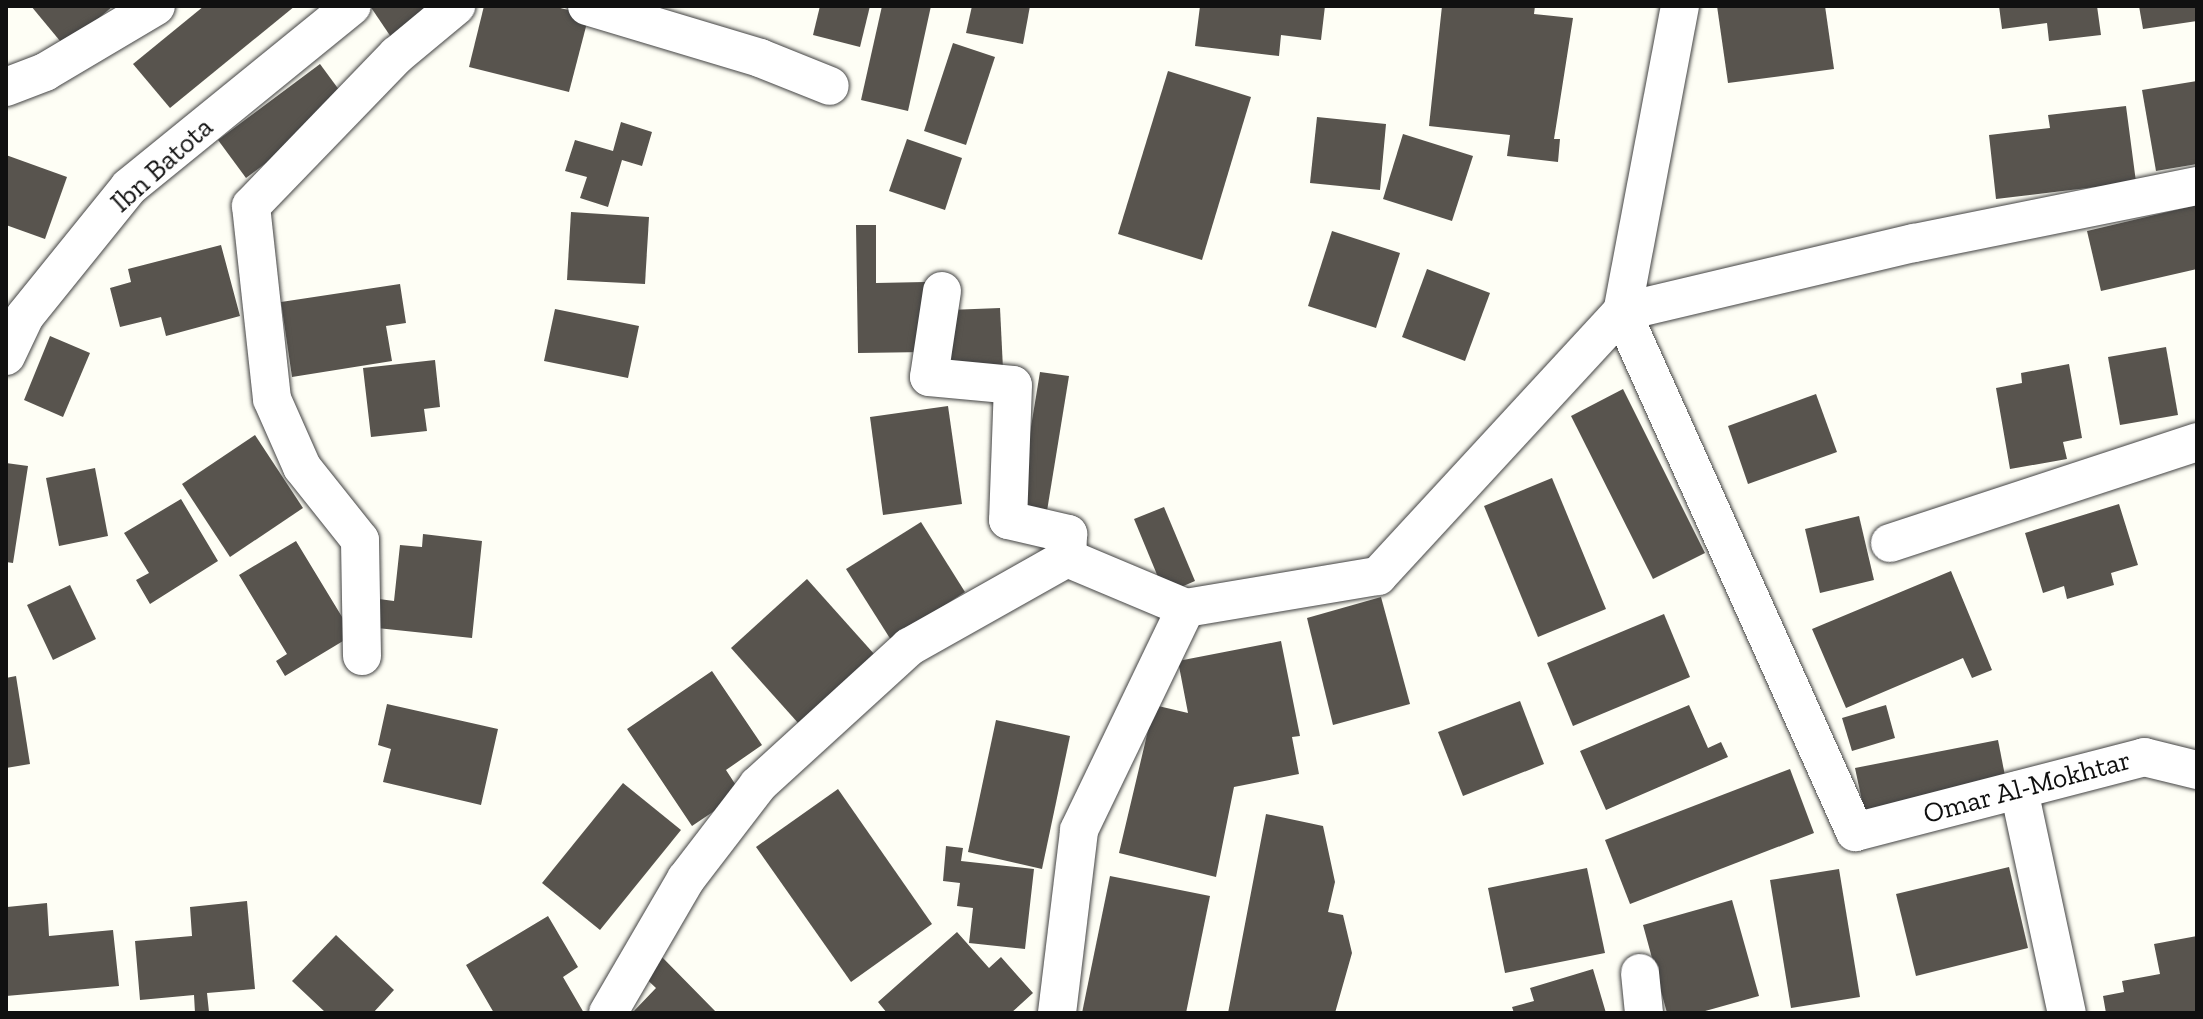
<!DOCTYPE html>
<style>
body{margin:0}
#map{position:relative;width:2203px;height:1019px;overflow:hidden;background:#fefef5;font-family:"Zilla Slab",serif}
div>[style]{position:absolute}
[style*='--x']{left:calc(var(--x)*1px);top:calc(var(--y)*1px);width:calc(var(--w)*1px);rotate:calc(var(--a)*1deg)}
.building>*{inset:0;background:#58544e}
.roads{filter:drop-shadow(0 0 2px #434343) drop-shadow(0 0 2px #434343)}
.street>*{height:38px;margin:-19px;padding:0 19px;transform-origin:19px;border-radius:19px;background:#fff}
span{translate:-50% -50%;white-space:nowrap;text-align:center;line-height:1.15;-webkit-text-stroke:8px #fff;paint-order:stroke}
.street-label{font-size:28px;color:#101010}
.frame{position:absolute;inset:0;border:8px solid #101010;pointer-events:none}
</style>
<div id="map">
<div class="building">
<div style="clip-path:polygon(31px 6px,113px 6px,65px 47px)"></div>
<div style="clip-path:polygon(204px 6px,295px 6px,170px 108px,133px 64px)"></div>
<div style="clip-path:polygon(370px 6px,444px 6px,393px 40px)"></div>
<div style="clip-path:polygon(484px 6px,552px 6px,589px 15px,569px 92px,469px 67px)"></div>
<div style="clip-path:polygon(820px 6px,870px 6px,860px 47px,813px 35px)"></div>
<div style="clip-path:polygon(882px 6px,931px 6px,908px 111px,861px 100px)"></div>
<div style="clip-path:polygon(972px 6px,1030px 6px,1023px 44px,966px 33px)"></div>
<div style="clip-path:polygon(1200px 6px,1325px 6px,1321px 40px,1281px 35px,1279px 56px,1195px 46px)"></div>
<div style="clip-path:polygon(1442px 6px,1535px 6px,1534px 14px,1573px 18px,1554px 139px,1560px 139px,1558px 162px,1507px 156px,1510px 135px,1429px 126px)"></div>
<div style="clip-path:polygon(1717px 6px,1825px 6px,1834px 69px,1728px 83px)"></div>
<div style="clip-path:polygon(1999px 6px,2097px 6px,2101px 35px,2049px 41px,2047px 23px,2002px 29px)"></div>
<div style="clip-path:polygon(2139px 6px,2197px 6px,2197px 21px,2143px 29px)"></div>
<div style="clip-path:polygon(953px 43px,995px 57px,966px 145px,924px 131px)"></div>
<div style="clip-path:polygon(320px 64px,348px 102px,246px 178px,218px 140px)"></div>
<div style="clip-path:polygon(1168px 71px,1251px 97px,1202px 260px,1118px 234px)"></div>
<div style="clip-path:polygon(2197px 81px,2197px 164px,2156px 171px,2142px 90px)"></div>
<div style="clip-path:polygon(2126px 106px,2136px 182px,1996px 199px,1989px 135px,2050px 128px,2048px 115px)"></div>
<div style="clip-path:polygon(1317px 117px,1386px 124px,1380px 190px,1310px 183px)"></div>
<div style="clip-path:polygon(621px 122px,652px 132px,642px 166px,622px 160px,608px 207px,580px 198px,587px 177px,565px 171px,575px 140px,613px 151px)"></div>
<div style="clip-path:polygon(1403px 134px,1473px 156px,1452px 221px,1383px 199px)"></div>
<div style="clip-path:polygon(907px 139px,962px 158px,945px 210px,889px 191px)"></div>
<div style="clip-path:polygon(6px 155px,67px 177px,45px 239px,6px 225px)"></div>
<div style="clip-path:polygon(2197px 205px,2197px 269px,2101px 291px,2087px 231px)"></div>
<div style="clip-path:polygon(571px 212px,649px 217px,645px 284px,567px 280px)"></div>
<div style="clip-path:polygon(856px 225px,876px 225px,876px 283px,925px 282px,926px 352px,858px 353px)"></div>
<div style="clip-path:polygon(1332px 231px,1400px 253px,1376px 328px,1308px 306px)"></div>
<div style="clip-path:polygon(221px 245px,240px 316px,166px 336px,161px 317px,120px 327px,110px 288px,131px 282px,128px 269px)"></div>
<div style="clip-path:polygon(1427px 269px,1490px 293px,1465px 361px,1402px 337px)"></div>
<div style="clip-path:polygon(400px 284px,406px 323px,386px 326px,392px 361px,292px 377px,281px 302px)"></div>
<div style="clip-path:polygon(1000px 308px,1003px 369px,952px 372px,949px 310px)"></div>
<div style="clip-path:polygon(555px 309px,639px 326px,628px 378px,544px 361px)"></div>
<div style="clip-path:polygon(50px 336px,90px 353px,63px 417px,24px 400px)"></div>
<div style="clip-path:polygon(2166px 347px,2178px 415px,2120px 425px,2108px 357px)"></div>
<div style="clip-path:polygon(435px 360px,440px 407px,424px 409px,427px 431px,371px 437px,363px 368px)"></div>
<div style="clip-path:polygon(2069px 364px,2082px 438px,2063px 442px,2067px 459px,2010px 469px,1996px 388px,2022px 383px,2021px 373px)"></div>
<div style="clip-path:polygon(1040px 372px,1069px 376px,1046px 517px,1017px 512px)"></div>
<div style="clip-path:polygon(1623px 389px,1705px 553px,1653px 579px,1571px 416px)"></div>
<div style="clip-path:polygon(1816px 394px,1837px 452px,1748px 484px,1728px 426px)"></div>
<div style="clip-path:polygon(948px 406px,962px 504px,883px 515px,870px 417px)"></div>
<div style="clip-path:polygon(255px 435px,303px 508px,230px 557px,182px 484px)"></div>
<div style="clip-path:polygon(6px 463px,28px 466px,13px 563px,6px 562px)"></div>
<div style="clip-path:polygon(95px 468px,108px 536px,59px 546px,46px 478px)"></div>
<div style="clip-path:polygon(1552px 478px,1606px 609px,1538px 637px,1484px 506px)"></div>
<div style="clip-path:polygon(181px 499px,218px 561px,150px 604px,136px 580px,149px 573px,124px 533px)"></div>
<div style="clip-path:polygon(2119px 504px,2138px 565px,2111px 573px,2114px 585px,2067px 599px,2064px 586px,2043px 593px,2025px 533px)"></div>
<div style="clip-path:polygon(1164px 507px,1195px 581px,1165px 594px,1134px 519px)"></div>
<div style="clip-path:polygon(1859px 516px,1874px 580px,1820px 593px,1805px 529px)"></div>
<div style="clip-path:polygon(921px 522px,965px 592px,891px 640px,846px 569px)"></div>
<div style="clip-path:polygon(423px 534px,482px 541px,472px 638px,377px 628px,379px 599px,394px 601px,400px 545px,422px 547px)"></div>
<div style="clip-path:polygon(296px 541px,353px 635px,285px 676px,276px 661px,287px 654px,239px 575px)"></div>
<div style="clip-path:polygon(1951px 571px,1992px 670px,1972px 678px,1963px 658px,1846px 708px,1812px 629px)"></div>
<div style="clip-path:polygon(807px 579px,875px 655px,799px 724px,731px 648px)"></div>
<div style="clip-path:polygon(70px 585px,96px 639px,53px 660px,27px 605px)"></div>
<div style="clip-path:polygon(1381px 597px,1410px 704px,1333px 725px,1307px 618px)"></div>
<div style="clip-path:polygon(1664px 614px,1690px 677px,1573px 726px,1547px 663px)"></div>
<div style="clip-path:polygon(1281px 641px,1300px 736px,1292px 737px,1299px 774px,1234px 787px,1216px 877px,1119px 853px,1154px 705px,1188px 713px,1178px 661px)"></div>
<div style="clip-path:polygon(712px 671px,762px 745px,726px 770px,741px 793px,692px 826px,627px 729px)"></div>
<div style="clip-path:polygon(16px 676px,30px 764px,6px 768px,6px 678px)"></div>
<div style="clip-path:polygon(1520px 701px,1544px 764px,1463px 796px,1438px 732px)"></div>
<div style="clip-path:polygon(387px 704px,498px 729px,481px 805px,383px 782px,391px 749px,378px 745px)"></div>
<div style="clip-path:polygon(1689px 705px,1708px 748px,1721px 742px,1728px 757px,1606px 810px,1580px 751px)"></div>
<div style="clip-path:polygon(1886px 705px,1895px 738px,1852px 751px,1842px 718px)"></div>
<div style="clip-path:polygon(996px 720px,1070px 736px,1042px 869px,968px 852px)"></div>
<div style="clip-path:polygon(1998px 740px,2007px 786px,1865px 815px,1855px 768px)"></div>
<div style="clip-path:polygon(1790px 769px,1814px 833px,1630px 904px,1605px 840px)"></div>
<div style="clip-path:polygon(623px 783px,681px 830px,600px 930px,542px 883px)"></div>
<div style="clip-path:polygon(838px 789px,932px 924px,851px 982px,756px 847px)"></div>
<div style="clip-path:polygon(1266px 814px,1323px 826px,1335px 882px,1328px 912px,1343px 915px,1352px 953px,1335px 1013px,1228px 1013px)"></div>
<div style="clip-path:polygon(946px 846px,963px 848px,961px 861px,1034px 869px,1025px 949px,969px 943px,973px 908px,957px 906px,960px 883px,943px 881px)"></div>
<div style="clip-path:polygon(2009px 867px,2028px 948px,1916px 976px,1896px 894px)"></div>
<div style="clip-path:polygon(1587px 868px,1605px 953px,1505px 973px,1488px 888px)"></div>
<div style="clip-path:polygon(1839px 869px,1860px 997px,1791px 1008px,1770px 880px)"></div>
<div style="clip-path:polygon(1110px 876px,1210px 896px,1186px 1013px,1082px 1013px)"></div>
<div style="clip-path:polygon(1732px 900px,1759px 996px,1698px 1013px,1667px 1013px,1643px 925px)"></div>
<div style="clip-path:polygon(247px 901px,255px 989px,207px 993px,209px 1012px,195px 1013px,194px 995px,140px 1000px,135px 941px,192px 936px,190px 907px)"></div>
<div style="clip-path:polygon(47px 903px,49px 936px,113px 930px,119px 986px,6px 996px,7px 907px)"></div>
<div style="clip-path:polygon(548px 916px,578px 967px,563px 977px,584px 1013px,494px 1013px,466px 965px)"></div>
<div style="clip-path:polygon(957px 932px,989px 968px,1001px 957px,1033px 993px,1011px 1013px,887px 1013px,878px 1002px)"></div>
<div style="clip-path:polygon(336px 935px,394px 990px,373px 1013px,326px 1013px,292px 981px)"></div>
<div style="clip-path:polygon(2197px 936px,2197px 1013px,2106px 1013px,2103px 996px,2124px 992px,2122px 981px,2160px 974px,2154px 944px)"></div>
<div style="clip-path:polygon(659px 954px,717px 1013px,632px 1013px,656px 988px,640px 973px)"></div>
<div style="clip-path:polygon(1593px 969px,1606px 1013px,1514px 1013px,1512px 1007px,1534px 1001px,1530px 988px)"></div>
</div>
<div class="roads">
<div class="street">
<div style="--x:587;--y:6;--w:181;--a:16.7"></div>
<div style="--x:760;--y:58;--w:75;--a:21.8"></div>
<div style="--x:1680;--y:6;--w:311;--a:100.7"></div>
<div style="--x:1622;--y:312;--w:570;--a:65.86"></div>
<div style="--x:1855;--y:832;--w:299;--a:-14.5"></div>
<div style="--x:2144;--y:757;--w:55;--a:13.8"></div>
<div style="--x:6;--y:87;--w:42;--a:-21"></div>
<div style="--x:45;--y:72;--w:129;--a:-30.7"></div>
<div style="--x:942;--y:291;--w:87;--a:98.6"></div>
<div style="--x:929;--y:377;--w:84;--a:5.4"></div>
<div style="--x:1013;--y:385;--w:135;--a:92.1"></div>
<div style="--x:1008;--y:520;--w:62;--a:13.1"></div>
<div style="--x:1068;--y:534;--w:24;--a:92"></div>
<div style="--x:6;--y:356;--w:44;--a:-64.6"></div>
<div style="--x:25;--y:316;--w:166;--a:-51.1"></div>
<div style="--x:129;--y:187;--w:287;--a:-39.1"></div>
<div style="--x:1890;--y:543;--w:323;--a:-18.2"></div>
<div style="--x:362;--y:656;--w:116;--a:-91"></div>
<div style="--x:360;--y:540;--w:93;--a:-128.5"></div>
<div style="--x:302;--y:467;--w:74;--a:-113.8"></div>
<div style="--x:272;--y:399;--w:194;--a:-96.2"></div>
<div style="--x:251;--y:206;--w:210;--a:-46"></div>
<div style="--x:397;--y:55;--w:77;--a:-39.7"></div>
<div style="--x:2019;--y:790;--w:228;--a:77.9"></div>
<div style="--x:1640;--y:973;--w:40;--a:84.3"></div>
<div style="--x:608;--y:1013;--w:155;--a:-59.8"></div>
<div style="--x:686;--y:879;--w:118;--a:-52.5"></div>
<div style="--x:758;--y:785;--w:205;--a:-42.4"></div>
<div style="--x:909;--y:647;--w:181;--a:-29.4"></div>
<div style="--x:1067;--y:558;--w:129;--a:22.8"></div>
<div style="--x:1186;--y:608;--w:195;--a:-9.5"></div>
<div style="--x:1378;--y:576;--w:359;--a:-47.3"></div>
<div style="--x:1622;--y:312;--w:300;--a:-13.3"></div>
<div style="--x:1914;--y:243;--w:289;--a:-11.4"></div>
<div style="--x:1057;--y:1013;--w:184;--a:-83.1"></div>
<div style="--x:1079;--y:830;--w:246;--a:-64.3"></div>
</div>
</div>
<div class="street-label">
<span style="left:162px;top:165px;rotate:-42deg">Ibn Batota</span>
<span style="left:2027px;top:787px;rotate:-15deg">Omar Al-Mokhtar</span>
</div>
<div class="frame"></div>
</div>
